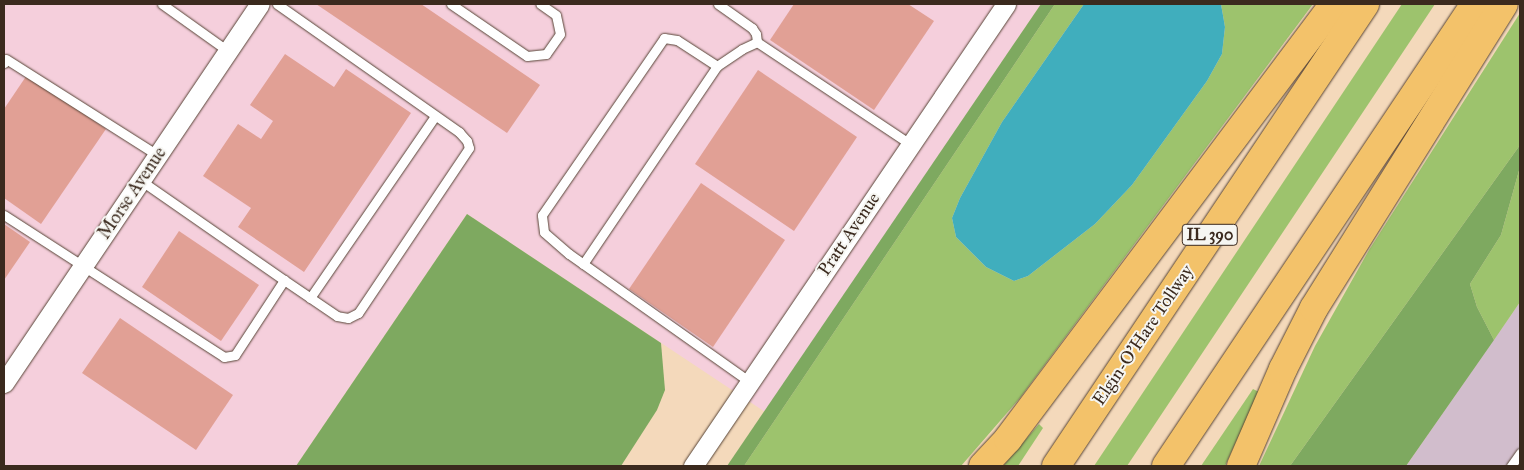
<!DOCTYPE html>
<style>
body{margin:0}
#map{position:relative;width:1524px;height:470px;overflow:hidden;background:#f4d9bb;font-family:"IM FELL Great Primer",serif}
div>[style]{position:absolute}
[style*='--x']{left:calc(var(--x)*1px);top:calc(var(--y)*1px);width:calc(var(--w)*1px);rotate:calc(var(--a)*1deg)}
.built>*{inset:0;background:#f5cfdc}
.industrial>*{inset:0;background:#d1bdcc}
.green>*{inset:0;background:#9dc36d}
.forest>*{inset:0;background:#7ea960}
.water>*{inset:0;background:#40aebd}
.building>*{inset:0;background:#e1a095}
.roads{filter:drop-shadow(0 0 1px #574436) drop-shadow(0 0 1px #574436)}
.service>*{height:9px;margin:-4.5px;padding:0 4.5px;transform-origin:4.5px;border-radius:4.5px;background:#fff}
.minor>*{height:19px;margin:-9.5px;padding:0 9.5px;transform-origin:9.5px;border-radius:9.5px;background:#fff}
.motorway>*{height:28px;margin:-14px;padding:0 14px;transform-origin:14px;border-radius:14px;background:#f3c26a}
span{translate:-50% -50%;white-space:nowrap;text-align:center;line-height:1.15;-webkit-text-stroke:4px #f6f6f2;paint-order:stroke}
.shield-label span{padding:1px 4px;background:#f6f6f2;border:1px solid;border-radius:4px;-webkit-text-stroke-width:0}
.shield-label{font-size:16px;color:#3b2a1e;font-weight:700}
.street-label{font-size:18px;color:#3b2a1e}
.frame{position:absolute;inset:0;border:5px solid #3b2a1e;pointer-events:none}
</style>
<div id="map">
<div class="built">
<div style="clip-path:polygon(4px 4px,1041px 4px,765px 412px,467px 214px,296px 466px,4px 466px)"></div>
</div>
<div class="industrial">
<div style="clip-path:polygon(1520px 302px,1520px 466px,1406px 466px)"></div>
</div>
<div class="green">
<div style="clip-path:polygon(1055px 4px,1084px 4px,1002px 122px,960px 198px,952px 218px,956px 237px,986px 267px,1014px 281px,1028px 276px,1095px 224px,1132px 185px,1207px 81px,1222px 54px,1225px 27px,1221px 4px,1313px 4px,1020px 398px,961px 466px,744px 466px)"></div>
<div style="clip-path:polygon(1402px 4px,1435px 4px,1127px 466px,1094px 466px)"></div>
<div style="clip-path:polygon(1520px 13px,1520px 145px,1290px 466px,1259px 466px,1315px 346px,1369px 250px)"></div>
<div style="clip-path:polygon(1520px 167px,1520px 302px,1494px 340px,1477px 307px,1470px 284px,1501px 235px)"></div>
<div style="clip-path:polygon(1253px 389px,1259px 392px,1225px 466px,1201px 466px)"></div>
<div style="clip-path:polygon(1039px 424px,1043px 428px,1018px 466px,1003px 466px)"></div>
</div>
<div class="forest">
<div style="clip-path:polygon(1041px 4px,1055px 4px,744px 466px,727px 466px)"></div>
<div style="clip-path:polygon(1520px 145px,1520px 167px,1501px 235px,1470px 284px,1477px 307px,1494px 340px,1406px 466px,1290px 466px)"></div>
<div style="clip-path:polygon(467px 214px,661px 343px,665px 390px,657px 410px,621px 466px,296px 466px)"></div>
</div>
<div class="water">
<div style="clip-path:polygon(1084px 4px,1221px 4px,1225px 27px,1222px 54px,1207px 81px,1132px 185px,1095px 224px,1028px 276px,1014px 281px,986px 267px,956px 237px,952px 218px,960px 198px,1002px 122px)"></div>
</div>
<div class="building">
<div style="clip-path:polygon(316px 4px,421px 4px,540px 85px,507px 133px)"></div>
<div style="clip-path:polygon(794px 4px,908px 4px,934px 21px,874px 110px,770px 40px)"></div>
<div style="clip-path:polygon(285px 54px,334px 87px,346px 69px,411px 113px,304px 272px,238px 227px,251px 208px,203px 176px,238px 124px,261px 139px,273px 121px,250px 105px)"></div>
<div style="clip-path:polygon(758px 70px,857px 137px,794px 231px,695px 164px)"></div>
<div style="clip-path:polygon(27px 75px,106px 129px,41px 224px,4px 198px,4px 109px)"></div>
<div style="clip-path:polygon(701px 183px,785px 240px,713px 347px,629px 289px)"></div>
<div style="clip-path:polygon(4px 224px,30px 242px,4px 280px)"></div>
<div style="clip-path:polygon(179px 231px,259px 285px,221px 341px,142px 287px)"></div>
<div style="clip-path:polygon(120px 318px,233px 395px,196px 450px,82px 373px)"></div>
</div>
<div class="roads">
<div class="service">
<div style="--x:162;--y:4;--w:81;--a:35.5"></div>
<div style="--x:277;--y:4;--w:223;--a:35.1"></div>
<div style="--x:459;--y:132;--w:12;--a:48"></div>
<div style="--x:467;--y:141;--w:7;--a:74"></div>
<div style="--x:469;--y:148;--w:199;--a:123.9"></div>
<div style="--x:358;--y:313;--w:11;--a:153"></div>
<div style="--x:348;--y:318;--w:11;--a:-170"></div>
<div style="--x:337;--y:316;--w:64;--a:-145.8"></div>
<div style="--x:451;--y:4;--w:92;--a:34.4"></div>
<div style="--x:527;--y:56;--w:19;--a:-6"></div>
<div style="--x:546;--y:54;--w:24;--a:-55"></div>
<div style="--x:560;--y:34;--w:19;--a:-102"></div>
<div style="--x:556;--y:15;--w:19;--a:-145"></div>
<div style="--x:718;--y:4;--w:42;--a:35.2"></div>
<div style="--x:752;--y:28;--w:7;--a:56"></div>
<div style="--x:756;--y:34;--w:8;--a:83"></div>
<div style="--x:4;--y:63;--w:4;--a:-63"></div>
<div style="--x:6;--y:59;--w:179;--a:32.4"></div>
<div style="--x:4;--y:215;--w:262;--a:32.8"></div>
<div style="--x:224;--y:357;--w:11;--a:-10"></div>
<div style="--x:235;--y:355;--w:90;--a:-56.8"></div>
<div style="--x:284;--y:280;--w:175;--a:-145.2"></div>
<div style="--x:583;--y:264;--w:239;--a:-55.9"></div>
<div style="--x:310;--y:298;--w:221;--a:-55.5"></div>
<div style="--x:750;--y:382;--w:222;--a:-144.7"></div>
<div style="--x:569;--y:254;--w:33;--a:-139"></div>
<div style="--x:544;--y:232;--w:17;--a:-97"></div>
<div style="--x:542;--y:215;--w:215;--a:-55.4"></div>
<div style="--x:664;--y:38;--w:13;--a:9"></div>
<div style="--x:677;--y:40;--w:48;--a:33"></div>
<div style="--x:717;--y:66;--w:30;--a:-34"></div>
<div style="--x:742;--y:49;--w:17;--a:-25"></div>
<div style="--x:757;--y:42;--w:184;--a:33.7"></div>
<div style="--x:1511;--y:466;--w:16;--a:-55"></div>
</div>
<div class="minor">
<div style="--x:4;--y:383;--w:457;--a:-56"></div>
<div style="--x:693;--y:466;--w:558;--a:-55.88"></div>
</div>
<div class="motorway">
<div style="--x:983;--y:466;--w:37;--a:-47"></div>
<div style="--x:1008;--y:439;--w:544;--a:-53.15"></div>
<div style="--x:1056;--y:466;--w:556;--a:-56.22"></div>
<div style="--x:1166;--y:466;--w:556;--a:-56.22"></div>
<div style="--x:1241;--y:466;--w:106;--a:-66.6"></div>
<div style="--x:1283;--y:369;--w:68;--a:-63.1"></div>
<div style="--x:1314;--y:308;--w:358;--a:-58"></div>
</div>
</div>
<div class="shield-label">
<span style="left:1210px;top:235px">IL 390</span>
</div>
<div class="street-label">
<span style="left:132px;top:193px;rotate:-56deg">Morse Avenue</span>
<span style="left:849px;top:234px;rotate:-56deg">Pratt Avenue</span>
<span style="left:1143px;top:335px;rotate:-56deg">Elgin-O'Hare Tollway</span>
</div>
<div class="frame"></div>
</div>
